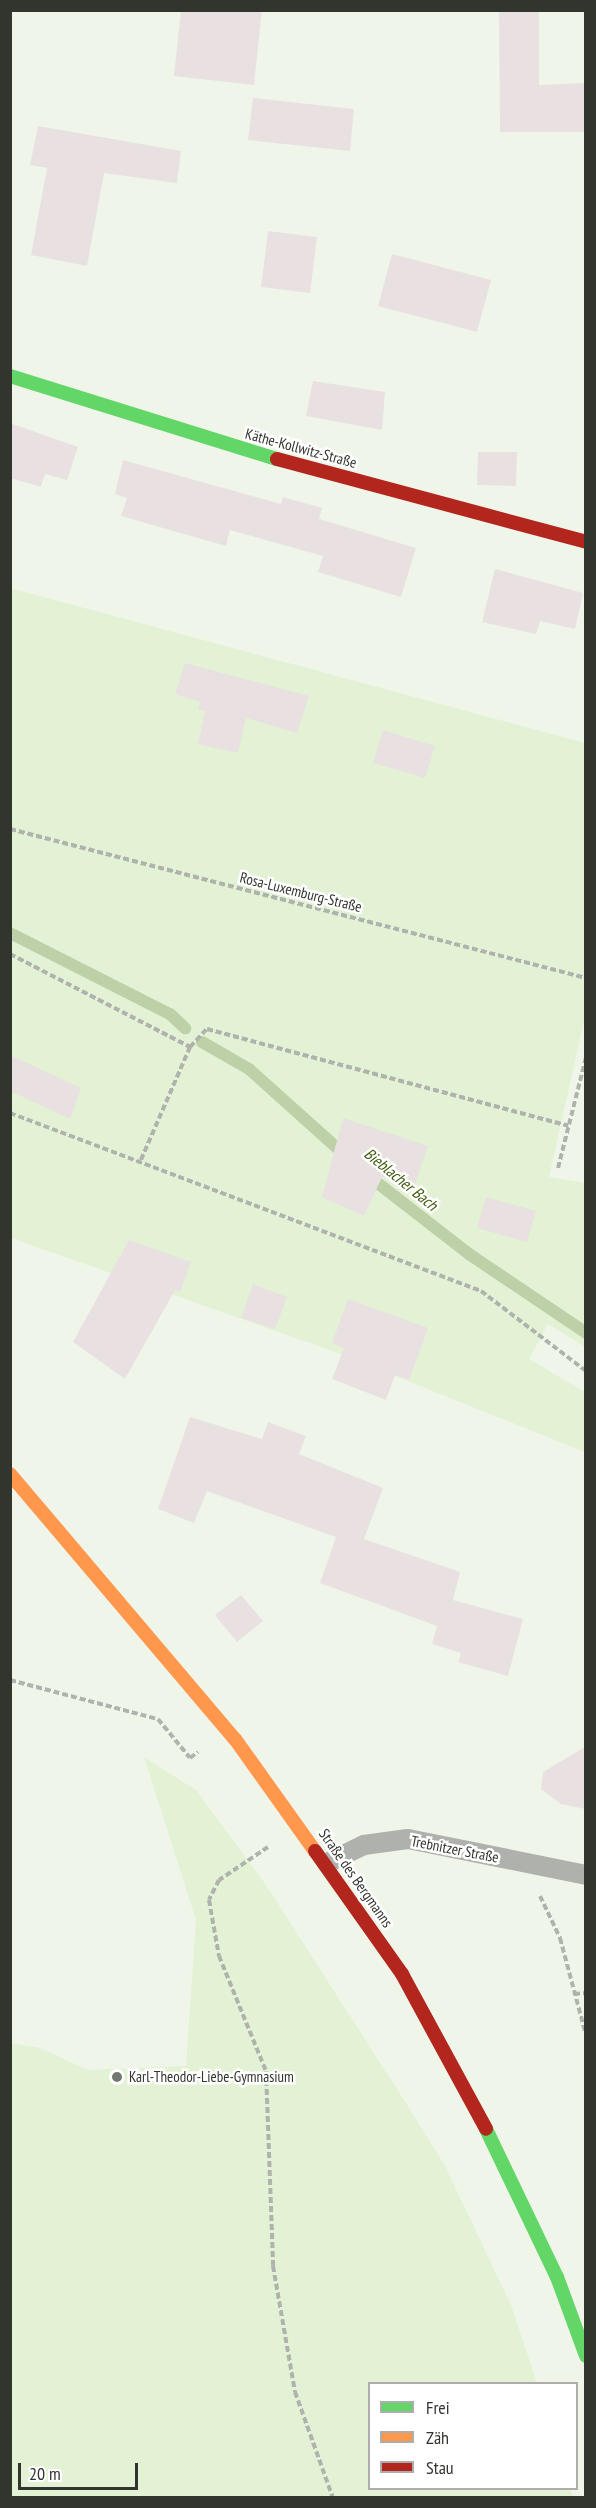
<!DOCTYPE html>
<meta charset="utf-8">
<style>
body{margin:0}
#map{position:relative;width:596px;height:2508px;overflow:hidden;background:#f0f5ea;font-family:"PT Sans Narrow",sans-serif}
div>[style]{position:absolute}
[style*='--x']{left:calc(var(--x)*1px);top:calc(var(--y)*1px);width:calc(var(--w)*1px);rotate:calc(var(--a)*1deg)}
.green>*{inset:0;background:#e3f1d4}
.stream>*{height:12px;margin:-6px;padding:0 6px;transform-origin:6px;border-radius:6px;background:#bed0a8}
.building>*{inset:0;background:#e9e1e1}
.path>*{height:4px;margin-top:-2px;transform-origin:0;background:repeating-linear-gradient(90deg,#afb3ad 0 6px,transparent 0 9px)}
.lane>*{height:20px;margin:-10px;padding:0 10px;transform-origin:10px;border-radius:10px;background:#afb1ad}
.fast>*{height:14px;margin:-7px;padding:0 7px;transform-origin:7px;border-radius:7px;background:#63d668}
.slow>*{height:14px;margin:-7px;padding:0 7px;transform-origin:7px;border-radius:7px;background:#ff974d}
.jam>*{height:14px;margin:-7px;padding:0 7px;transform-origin:7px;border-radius:7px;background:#b3261e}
.dots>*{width:16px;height:16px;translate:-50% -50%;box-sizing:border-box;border:3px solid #fff;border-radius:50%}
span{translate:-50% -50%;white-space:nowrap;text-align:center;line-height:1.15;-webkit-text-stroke:5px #fff;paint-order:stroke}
.street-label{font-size:15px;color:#31352e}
.poi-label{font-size:15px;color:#31352e}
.left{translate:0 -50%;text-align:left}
.water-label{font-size:16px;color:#405c0f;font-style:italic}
.frame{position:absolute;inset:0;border:12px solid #31352e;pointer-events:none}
.legend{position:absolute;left:368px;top:2382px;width:210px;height:108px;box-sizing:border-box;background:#fff;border:2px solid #adaeab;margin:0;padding:8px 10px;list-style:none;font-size:18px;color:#31352e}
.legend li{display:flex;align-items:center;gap:12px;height:30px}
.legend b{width:30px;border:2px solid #adaeab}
.scale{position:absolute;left:18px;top:2463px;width:120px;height:27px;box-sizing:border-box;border:3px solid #31352e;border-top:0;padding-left:8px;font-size:18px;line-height:21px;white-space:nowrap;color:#31352e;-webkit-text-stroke:4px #fff;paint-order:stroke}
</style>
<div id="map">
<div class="green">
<div style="clip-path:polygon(10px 588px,585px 743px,585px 1017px,549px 1177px,585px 1183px,585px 1347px,548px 1324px,529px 1359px,585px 1392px,585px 1452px,341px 1354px,11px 1238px)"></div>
<div style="clip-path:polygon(144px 1757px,196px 1790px,266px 1885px,404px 2100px,445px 2166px,511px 2305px,537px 2383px,370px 2384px,370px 2488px,570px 2488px,573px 2497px,11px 2497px,11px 2043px,40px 2048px,88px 2070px,186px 2066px,196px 1920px)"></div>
</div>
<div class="stream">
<div style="--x:10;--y:933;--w:179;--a:26.9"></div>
<div style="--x:170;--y:1014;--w:21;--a:43"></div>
<div style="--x:202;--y:1042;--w:54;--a:29.9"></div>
<div style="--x:249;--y:1069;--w:130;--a:41.9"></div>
<div style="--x:366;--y:1174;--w:130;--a:37.8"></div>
<div style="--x:469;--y:1254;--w:141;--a:34"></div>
</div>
<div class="building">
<div style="clip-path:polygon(181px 10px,262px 10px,254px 85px,174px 76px)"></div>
<div style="clip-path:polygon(499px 10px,539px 10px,539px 85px,585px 83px,585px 132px,500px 132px)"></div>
<div style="clip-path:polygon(253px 98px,354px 109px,350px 151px,248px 140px)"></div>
<div style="clip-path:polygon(38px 126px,181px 151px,177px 183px,104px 173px,87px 266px,31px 255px,47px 168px,30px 165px)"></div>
<div style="clip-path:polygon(268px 231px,317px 237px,310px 293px,261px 287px)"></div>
<div style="clip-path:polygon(392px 254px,491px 280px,477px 332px,378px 306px)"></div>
<div style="clip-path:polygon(313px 381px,385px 392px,382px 430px,306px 416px)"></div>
<div style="clip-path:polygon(10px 423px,78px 447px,67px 480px,45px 474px,41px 487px,10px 478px)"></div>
<div style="clip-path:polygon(478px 452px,517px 452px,516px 486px,477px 485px)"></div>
<div style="clip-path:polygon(123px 460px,281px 504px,283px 497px,322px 508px,319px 519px,416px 548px,401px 597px,318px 572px,323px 556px,230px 530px,226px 546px,121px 516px,127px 498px,115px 494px)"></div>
<div style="clip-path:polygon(495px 569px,583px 593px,575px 629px,540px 621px,536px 634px,482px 622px)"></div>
<div style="clip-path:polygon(185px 663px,309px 696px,297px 733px,246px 718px,238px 753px,198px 744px,205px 711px,198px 709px,200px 702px,175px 694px)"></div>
<div style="clip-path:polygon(383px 730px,435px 746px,425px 778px,373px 763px)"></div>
<div style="clip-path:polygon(10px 1055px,81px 1088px,70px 1119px,10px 1091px)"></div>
<div style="clip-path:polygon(343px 1118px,428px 1146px,414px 1187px,382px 1177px,364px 1216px,322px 1197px)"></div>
<div style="clip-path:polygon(486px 1197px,536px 1211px,527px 1242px,477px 1228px)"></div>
<div style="clip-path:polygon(129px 1240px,191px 1262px,180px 1292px,175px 1290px,125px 1379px,73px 1342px)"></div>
<div style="clip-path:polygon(253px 1284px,287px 1297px,275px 1329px,241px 1318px)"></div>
<div style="clip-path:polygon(348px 1299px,428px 1328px,409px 1380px,395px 1375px,386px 1400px,332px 1379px,344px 1348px,332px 1343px)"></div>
<div style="clip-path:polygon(190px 1417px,262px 1439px,268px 1422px,306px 1436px,299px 1454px,383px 1488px,364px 1539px,460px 1572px,453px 1600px,523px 1619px,508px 1676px,458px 1662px,461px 1653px,432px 1644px,437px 1626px,320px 1583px,336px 1537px,207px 1491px,194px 1523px,158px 1509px)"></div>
<div style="clip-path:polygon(241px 1595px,263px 1621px,237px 1642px,215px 1615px)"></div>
<div style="clip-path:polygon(585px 1747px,585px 1809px,561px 1804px,541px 1789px,543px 1772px)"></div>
</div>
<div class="path">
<div style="--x:10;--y:829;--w:595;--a:14.5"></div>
<div style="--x:10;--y:954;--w:203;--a:27.3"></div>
<div style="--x:190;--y:1047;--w:125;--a:113.5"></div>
<div style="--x:190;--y:1047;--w:25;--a:-47"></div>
<div style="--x:207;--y:1029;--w:374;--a:15"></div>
<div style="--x:10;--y:1113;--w:504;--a:20.7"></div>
<div style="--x:481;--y:1291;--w:132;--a:37.3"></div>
<div style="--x:558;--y:1168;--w:114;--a:-75.8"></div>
<div style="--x:10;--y:1680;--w:153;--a:14.8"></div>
<div style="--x:158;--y:1719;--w:50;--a:50.6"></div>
<div style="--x:190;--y:1758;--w:10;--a:-37"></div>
<div style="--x:268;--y:1847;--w:59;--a:146"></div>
<div style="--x:219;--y:1880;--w:22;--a:117"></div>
<div style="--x:209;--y:1900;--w:57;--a:79.9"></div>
<div style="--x:219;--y:1956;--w:124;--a:67.8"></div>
<div style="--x:266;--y:2071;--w:195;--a:87.9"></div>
<div style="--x:273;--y:2266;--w:128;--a:80.1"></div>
<div style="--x:295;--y:2392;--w:113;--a:70.3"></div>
<div style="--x:540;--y:1896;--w:47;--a:64.5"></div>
<div style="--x:560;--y:1938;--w:100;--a:75"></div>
<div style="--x:574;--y:1994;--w:12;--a:-5"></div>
</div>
<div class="lane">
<div style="--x:327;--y:1863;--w:41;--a:-25.9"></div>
<div style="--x:364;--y:1845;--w:44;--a:-7.8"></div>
<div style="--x:408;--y:1839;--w:182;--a:11.4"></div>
</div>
<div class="fast">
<div style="--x:10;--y:376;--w:280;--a:17.3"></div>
<div style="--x:486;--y:2129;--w:164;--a:64.4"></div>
<div style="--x:557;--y:2277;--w:84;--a:69.8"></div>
</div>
<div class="slow">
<div style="--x:10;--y:1474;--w:348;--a:49.7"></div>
<div style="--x:235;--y:1739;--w:138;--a:54.5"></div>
</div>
<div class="jam">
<div style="--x:277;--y:459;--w:320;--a:15"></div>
<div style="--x:315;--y:1851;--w:151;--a:54.7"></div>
<div style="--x:402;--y:1974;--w:176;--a:61.5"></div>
</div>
<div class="dots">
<div style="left:117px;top:2077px;background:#747870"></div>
</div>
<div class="street-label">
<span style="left:301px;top:448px;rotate:15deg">Käthe-Kollwitz-Straße</span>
<span style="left:301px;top:892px;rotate:14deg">Rosa-Luxemburg-Straße</span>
<span style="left:455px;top:1849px;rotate:11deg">Trebnitzer Straße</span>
<span style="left:356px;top:1878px;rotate:55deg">Straße des Bergmanns</span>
</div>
<div class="poi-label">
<span class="left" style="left:129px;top:2077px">Karl-Theodor-Liebe-Gymnasium</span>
</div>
<div class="water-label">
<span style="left:401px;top:1179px;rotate:39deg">Bieblacher Bach</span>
</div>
<div class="frame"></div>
<ul class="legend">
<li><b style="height:8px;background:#63d668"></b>Frei</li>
<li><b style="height:8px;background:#ff974d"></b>Zäh</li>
<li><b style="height:8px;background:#b3261e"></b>Stau</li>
</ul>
<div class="scale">20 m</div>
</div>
